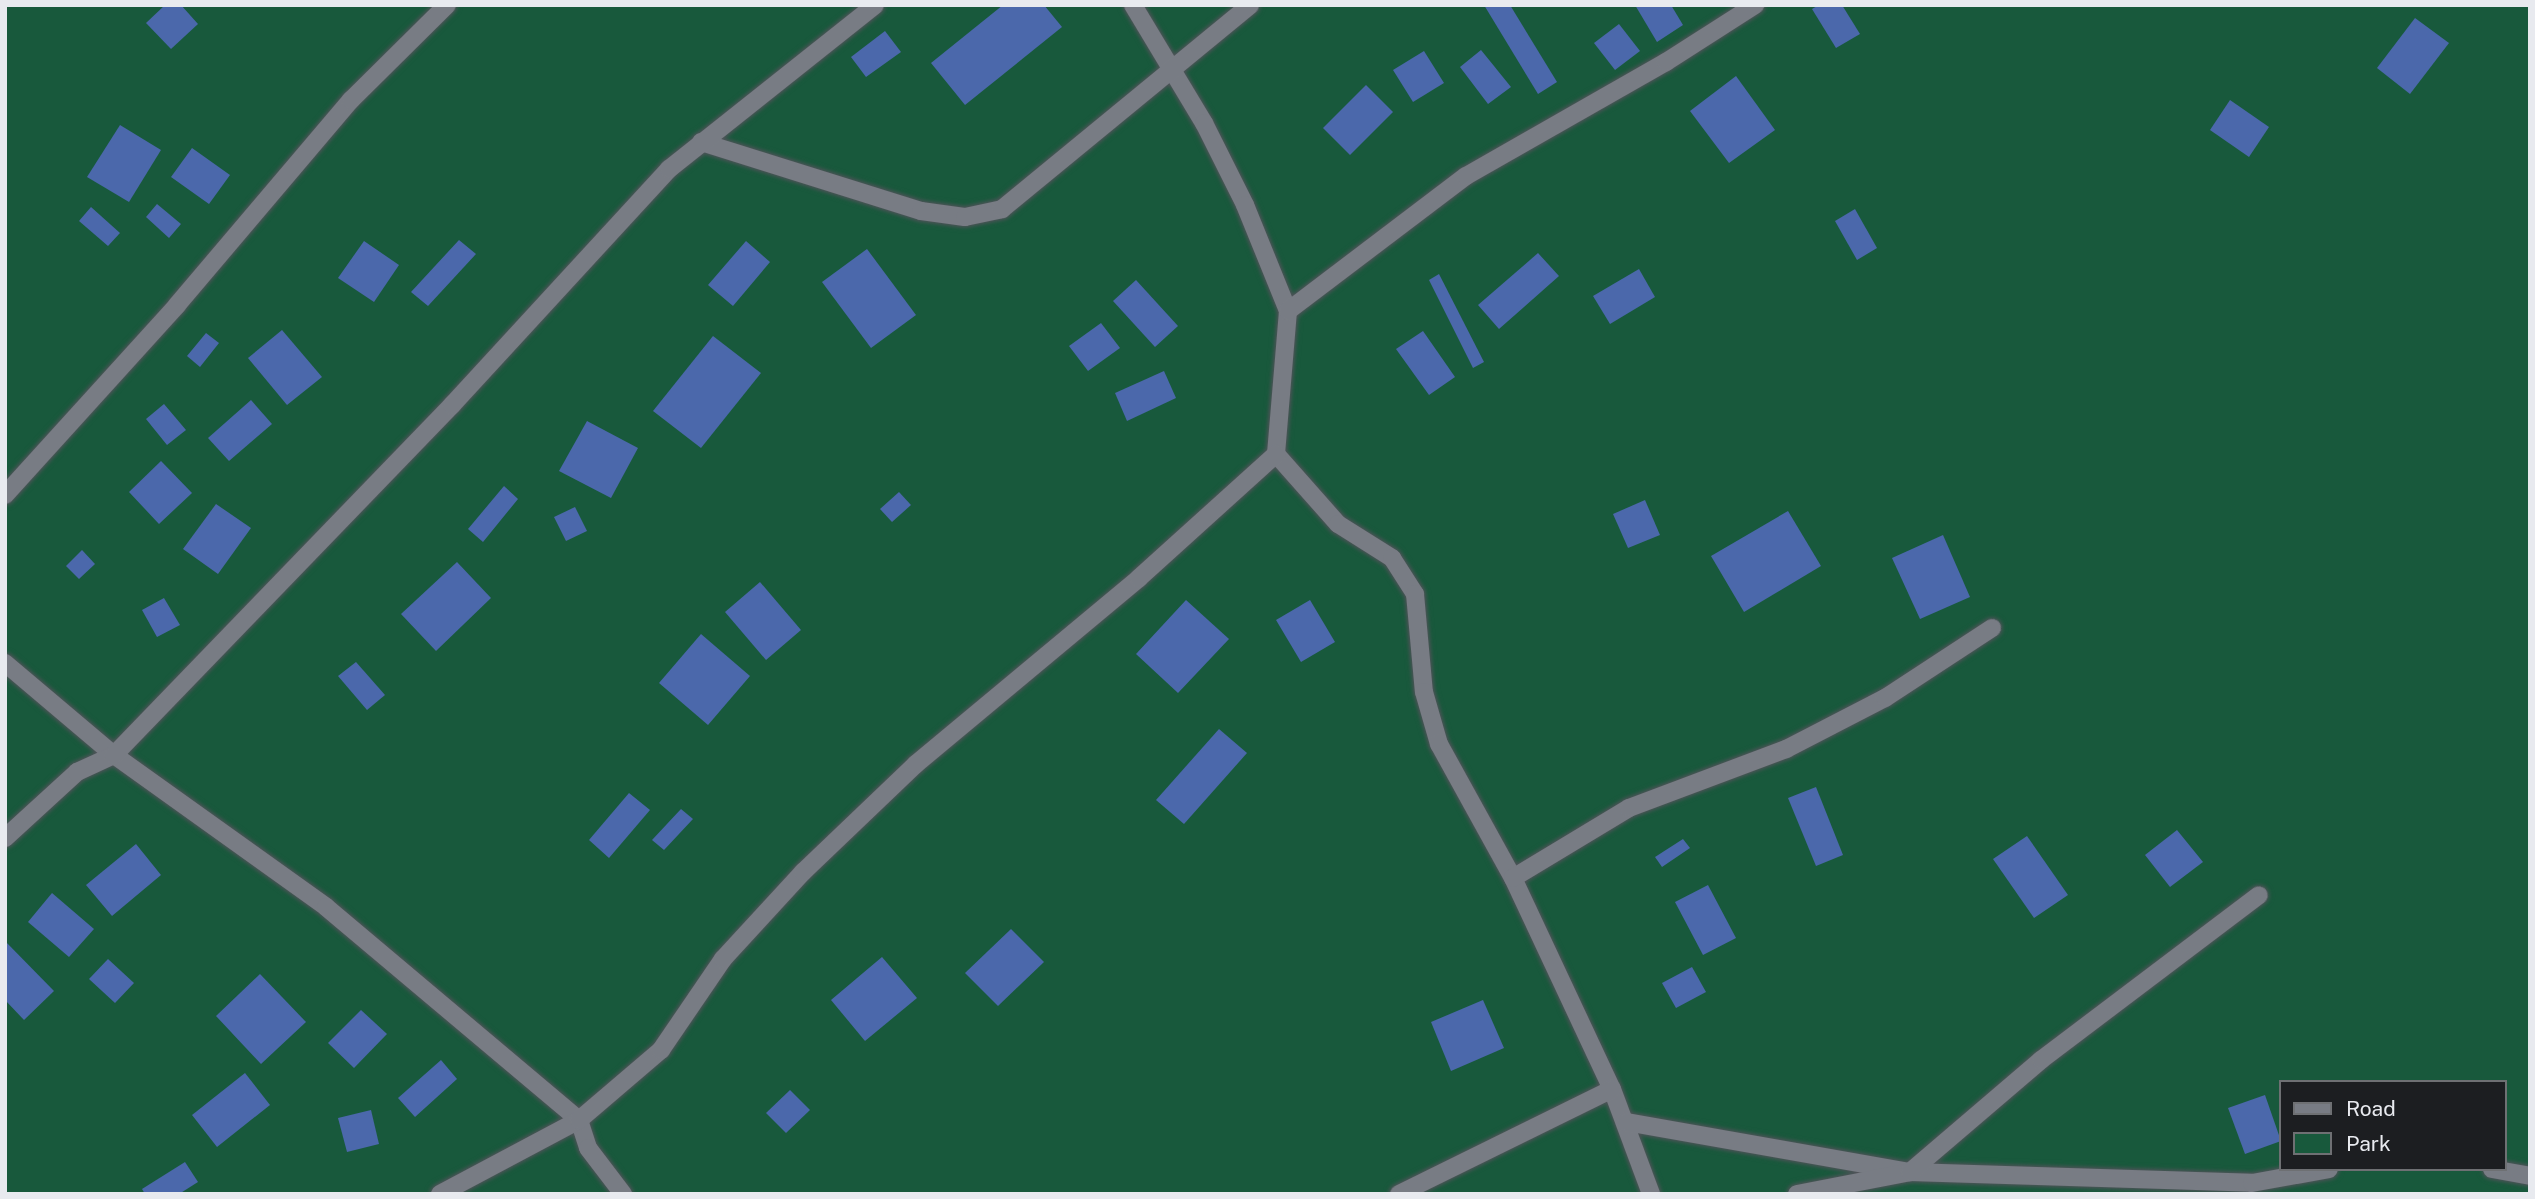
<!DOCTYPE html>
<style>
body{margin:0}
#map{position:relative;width:2535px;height:1199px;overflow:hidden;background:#33363d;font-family:"Public Sans",sans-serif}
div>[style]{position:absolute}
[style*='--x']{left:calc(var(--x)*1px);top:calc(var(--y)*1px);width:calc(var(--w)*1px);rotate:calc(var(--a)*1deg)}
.green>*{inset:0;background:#18593c}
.building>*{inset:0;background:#4b68ab}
.roads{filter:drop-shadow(0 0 2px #505359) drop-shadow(0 0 2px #505359)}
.minor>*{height:18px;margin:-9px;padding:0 9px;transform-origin:9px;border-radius:9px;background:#787c84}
span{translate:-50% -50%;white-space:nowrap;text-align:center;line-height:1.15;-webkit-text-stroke:7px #1c1e21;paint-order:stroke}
.frame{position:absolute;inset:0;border:7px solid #e8eaef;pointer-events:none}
.legend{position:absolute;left:2279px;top:1080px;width:228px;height:91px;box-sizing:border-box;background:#1c1e21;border:2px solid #6e7073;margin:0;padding:9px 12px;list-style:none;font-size:21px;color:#e8eaef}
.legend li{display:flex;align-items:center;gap:14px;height:35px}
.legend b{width:35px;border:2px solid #6e7073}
</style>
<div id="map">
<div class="green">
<div style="clip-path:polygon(evenodd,5px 5px,2530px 5px,2530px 1194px,5px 1194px,5px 5px,2281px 1082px,2505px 1082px,2505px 1169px,2281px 1169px,2281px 1082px)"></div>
</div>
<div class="building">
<div style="clip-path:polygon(165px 5px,181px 5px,198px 24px,171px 49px,146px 23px)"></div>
<div style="clip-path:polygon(1003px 5px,1044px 5px,1062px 27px,965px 105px,931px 63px)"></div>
<div style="clip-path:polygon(1484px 5px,1510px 5px,1557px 82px,1538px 94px)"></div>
<div style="clip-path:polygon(1635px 5px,1671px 5px,1683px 25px,1657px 42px)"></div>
<div style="clip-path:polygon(1819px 5px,1842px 5px,1860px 34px,1836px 48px,1812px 9px)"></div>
<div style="clip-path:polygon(2415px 18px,2449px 43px,2410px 94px,2377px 68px)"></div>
<div style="clip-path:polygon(1619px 24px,1640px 51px,1615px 70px,1594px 43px)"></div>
<div style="clip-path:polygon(885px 31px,901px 52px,866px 77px,851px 57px)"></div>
<div style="clip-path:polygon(1481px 50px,1511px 87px,1488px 104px,1460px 67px)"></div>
<div style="clip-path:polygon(1424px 51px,1444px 83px,1413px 102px,1393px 70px)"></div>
<div style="clip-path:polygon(1736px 76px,1775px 130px,1729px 163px,1690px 111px)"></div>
<div style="clip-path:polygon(1366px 85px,1393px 112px,1350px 155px,1323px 128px)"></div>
<div style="clip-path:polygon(2230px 100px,2269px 127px,2249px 157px,2210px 130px)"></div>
<div style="clip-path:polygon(120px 125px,161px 150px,129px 202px,87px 177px)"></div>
<div style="clip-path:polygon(192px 148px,230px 175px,209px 204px,171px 177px)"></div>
<div style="clip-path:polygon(157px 204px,181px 224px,169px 238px,146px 217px)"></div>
<div style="clip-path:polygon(91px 207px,120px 233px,108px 246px,79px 221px)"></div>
<div style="clip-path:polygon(1855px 209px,1877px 248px,1857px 260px,1835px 221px)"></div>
<div style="clip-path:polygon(459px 240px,476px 254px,428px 306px,411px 292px)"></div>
<div style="clip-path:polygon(364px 241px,399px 265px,374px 302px,338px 278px)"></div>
<div style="clip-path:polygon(746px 241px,770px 262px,733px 306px,708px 285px)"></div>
<div style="clip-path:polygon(867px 249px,916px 315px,871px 348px,822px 282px)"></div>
<div style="clip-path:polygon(1538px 253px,1559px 276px,1499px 329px,1478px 305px)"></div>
<div style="clip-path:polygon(1639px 269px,1655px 297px,1610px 324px,1593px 296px)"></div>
<div style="clip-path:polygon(1439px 274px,1484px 362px,1473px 368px,1429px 280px)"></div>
<div style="clip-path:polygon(1136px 280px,1178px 326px,1155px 347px,1113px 301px)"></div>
<div style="clip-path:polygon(1101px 323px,1120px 348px,1088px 371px,1069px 346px)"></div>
<div style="clip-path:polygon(282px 330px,322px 377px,287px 405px,248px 358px)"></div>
<div style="clip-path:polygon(1423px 331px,1455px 377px,1429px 395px,1396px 349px)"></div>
<div style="clip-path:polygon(206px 333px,219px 343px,200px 367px,187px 356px)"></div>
<div style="clip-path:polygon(713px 336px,761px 373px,701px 448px,653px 411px)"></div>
<div style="clip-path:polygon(1164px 371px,1176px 398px,1127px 421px,1115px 393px)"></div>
<div style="clip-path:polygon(251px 400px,272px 424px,229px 461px,208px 438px)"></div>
<div style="clip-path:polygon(164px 404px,186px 430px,167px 445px,146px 419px)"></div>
<div style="clip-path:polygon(587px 421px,638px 448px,611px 498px,559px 471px)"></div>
<div style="clip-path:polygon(161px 461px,192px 493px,159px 524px,129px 492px)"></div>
<div style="clip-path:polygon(504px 486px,518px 499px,483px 542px,468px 529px)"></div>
<div style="clip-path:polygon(899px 492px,911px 505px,892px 522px,880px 509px)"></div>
<div style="clip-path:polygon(1645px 500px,1660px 535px,1628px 548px,1613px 514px)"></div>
<div style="clip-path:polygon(216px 504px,251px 528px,218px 574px,183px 549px)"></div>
<div style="clip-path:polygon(575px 507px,587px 531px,566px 541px,554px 517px)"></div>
<div style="clip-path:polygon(1788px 511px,1821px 566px,1744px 612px,1711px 556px)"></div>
<div style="clip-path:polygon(1943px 535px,1970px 597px,1920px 619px,1892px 558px)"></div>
<div style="clip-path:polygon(82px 550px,95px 564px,79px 579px,66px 566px)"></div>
<div style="clip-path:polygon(457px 562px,491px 598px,436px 651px,401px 614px)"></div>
<div style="clip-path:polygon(760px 582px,801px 630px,766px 660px,725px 612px)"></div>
<div style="clip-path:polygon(164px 598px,180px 625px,157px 637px,142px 610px)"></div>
<div style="clip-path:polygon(1186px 600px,1229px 639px,1178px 693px,1136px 654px)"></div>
<div style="clip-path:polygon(1310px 600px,1335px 642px,1301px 662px,1276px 620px)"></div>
<div style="clip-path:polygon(701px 634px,750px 676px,708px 725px,659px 683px)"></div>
<div style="clip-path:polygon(356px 662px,385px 695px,367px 710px,338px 676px)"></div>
<div style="clip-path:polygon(1219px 729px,1247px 753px,1184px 824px,1156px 800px)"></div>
<div style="clip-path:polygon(1816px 787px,1843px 855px,1816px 866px,1788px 798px)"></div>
<div style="clip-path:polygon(629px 793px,650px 810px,609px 858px,589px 840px)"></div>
<div style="clip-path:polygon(681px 809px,693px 819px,664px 850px,652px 840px)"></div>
<div style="clip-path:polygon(2177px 830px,2203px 862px,2170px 887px,2145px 855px)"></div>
<div style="clip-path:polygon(2027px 836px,2068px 895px,2034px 918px,1993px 859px)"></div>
<div style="clip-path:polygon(1683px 839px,1690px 848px,1662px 867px,1655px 857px)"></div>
<div style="clip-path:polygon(136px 844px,161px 875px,112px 916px,86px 885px)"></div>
<div style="clip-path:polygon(1708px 885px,1736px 938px,1703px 955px,1675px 902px)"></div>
<div style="clip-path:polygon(52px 893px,94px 929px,69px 957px,28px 922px)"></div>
<div style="clip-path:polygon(1011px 929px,1044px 962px,998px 1006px,965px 973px)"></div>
<div style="clip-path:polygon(5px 941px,54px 991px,24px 1020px,5px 1000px)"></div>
<div style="clip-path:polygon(882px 957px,917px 998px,865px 1041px,831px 1000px)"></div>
<div style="clip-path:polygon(108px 959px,134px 983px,115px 1003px,89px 979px)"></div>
<div style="clip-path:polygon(1692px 967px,1706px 992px,1676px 1008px,1662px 983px)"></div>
<div style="clip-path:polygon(260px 974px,306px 1022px,261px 1064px,216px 1016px)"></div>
<div style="clip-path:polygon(1483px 1000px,1504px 1048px,1451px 1071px,1431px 1022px)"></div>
<div style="clip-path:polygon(361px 1010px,387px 1034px,354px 1068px,328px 1043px)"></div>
<div style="clip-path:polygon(441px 1060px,457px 1079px,415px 1117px,398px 1098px)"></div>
<div style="clip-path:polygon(245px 1073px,270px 1105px,217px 1147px,192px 1115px)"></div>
<div style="clip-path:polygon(790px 1090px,810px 1110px,786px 1133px,766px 1113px)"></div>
<div style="clip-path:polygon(2265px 1095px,2281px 1141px,2245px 1154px,2228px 1108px)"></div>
<div style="clip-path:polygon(371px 1110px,379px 1144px,347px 1152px,338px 1118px)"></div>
<div style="clip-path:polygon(185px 1162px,198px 1182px,179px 1194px,145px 1194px,142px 1189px)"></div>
</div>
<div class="roads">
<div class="minor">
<div style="--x:1133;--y:5;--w:138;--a:59"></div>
<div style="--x:1204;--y:123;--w:92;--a:63.4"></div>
<div style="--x:1245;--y:205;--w:114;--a:67.9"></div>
<div style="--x:1288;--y:311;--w:144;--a:94.8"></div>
<div style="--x:1276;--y:454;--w:94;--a:48.5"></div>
<div style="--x:1338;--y:524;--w:64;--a:32.2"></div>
<div style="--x:1392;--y:558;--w:43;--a:57.4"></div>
<div style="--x:1415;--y:594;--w:98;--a:84.8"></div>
<div style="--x:1424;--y:692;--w:54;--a:73.9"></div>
<div style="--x:1439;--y:744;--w:153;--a:61.1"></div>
<div style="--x:1513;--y:878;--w:233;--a:64.9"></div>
<div style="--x:1612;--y:1089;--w:112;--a:69.6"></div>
<div style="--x:701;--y:142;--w:231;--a:17.4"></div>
<div style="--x:921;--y:211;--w:44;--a:7.8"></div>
<div style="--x:965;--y:217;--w:38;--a:-12"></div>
<div style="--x:1002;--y:209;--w:321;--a:-39.4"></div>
<div style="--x:1288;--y:311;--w:223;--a:-37.2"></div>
<div style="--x:1466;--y:176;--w:230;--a:-29.7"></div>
<div style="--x:1666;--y:62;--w:106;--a:-32.6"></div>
<div style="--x:5;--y:495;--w:256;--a:-47.8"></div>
<div style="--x:177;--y:305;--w:269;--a:-49.7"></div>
<div style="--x:351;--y:100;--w:135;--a:-44.7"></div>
<div style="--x:5;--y:663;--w:143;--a:40.2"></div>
<div style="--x:114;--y:755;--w:261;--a:35.6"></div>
<div style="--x:326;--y:907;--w:331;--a:40.1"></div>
<div style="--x:579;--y:1120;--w:29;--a:72"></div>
<div style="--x:588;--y:1148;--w:58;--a:52.7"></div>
<div style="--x:5;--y:838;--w:98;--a:-42.5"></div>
<div style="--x:77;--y:772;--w:41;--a:-24.7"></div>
<div style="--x:114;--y:755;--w:487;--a:-46"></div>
<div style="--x:452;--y:405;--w:321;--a:-47.4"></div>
<div style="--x:669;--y:169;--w:263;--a:-38.5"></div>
<div style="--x:1513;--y:878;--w:135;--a:-31.1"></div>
<div style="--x:1629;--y:808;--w:168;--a:-20.6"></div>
<div style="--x:1786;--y:749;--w:111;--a:-27.3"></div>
<div style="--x:1885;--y:698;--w:128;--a:-33.2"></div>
<div style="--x:1626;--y:1122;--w:288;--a:10"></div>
<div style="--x:1910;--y:1172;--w:342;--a:1.8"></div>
<div style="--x:2252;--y:1183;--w:78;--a:-10.3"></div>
<div style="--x:2492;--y:1169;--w:39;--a:10"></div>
<div style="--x:440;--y:1194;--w:157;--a:-28"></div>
<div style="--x:579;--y:1120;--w:108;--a:-40.5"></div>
<div style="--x:661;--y:1050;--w:110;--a:-55.7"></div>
<div style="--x:723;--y:959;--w:118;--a:-47.4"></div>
<div style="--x:803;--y:872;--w:156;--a:-43.7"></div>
<div style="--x:916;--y:764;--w:290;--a:-39.8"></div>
<div style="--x:1139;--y:578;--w:185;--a:-42.1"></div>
<div style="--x:1399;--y:1194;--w:237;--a:-26.2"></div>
<div style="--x:1797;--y:1194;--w:115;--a:-11"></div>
<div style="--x:1910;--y:1172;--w:172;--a:-40.5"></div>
<div style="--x:2041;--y:1060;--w:273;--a:-37.1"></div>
</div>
</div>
<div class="frame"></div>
<ul class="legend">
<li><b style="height:9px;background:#787c84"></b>Road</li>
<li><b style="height:19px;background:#18593c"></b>Park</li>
</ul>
</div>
